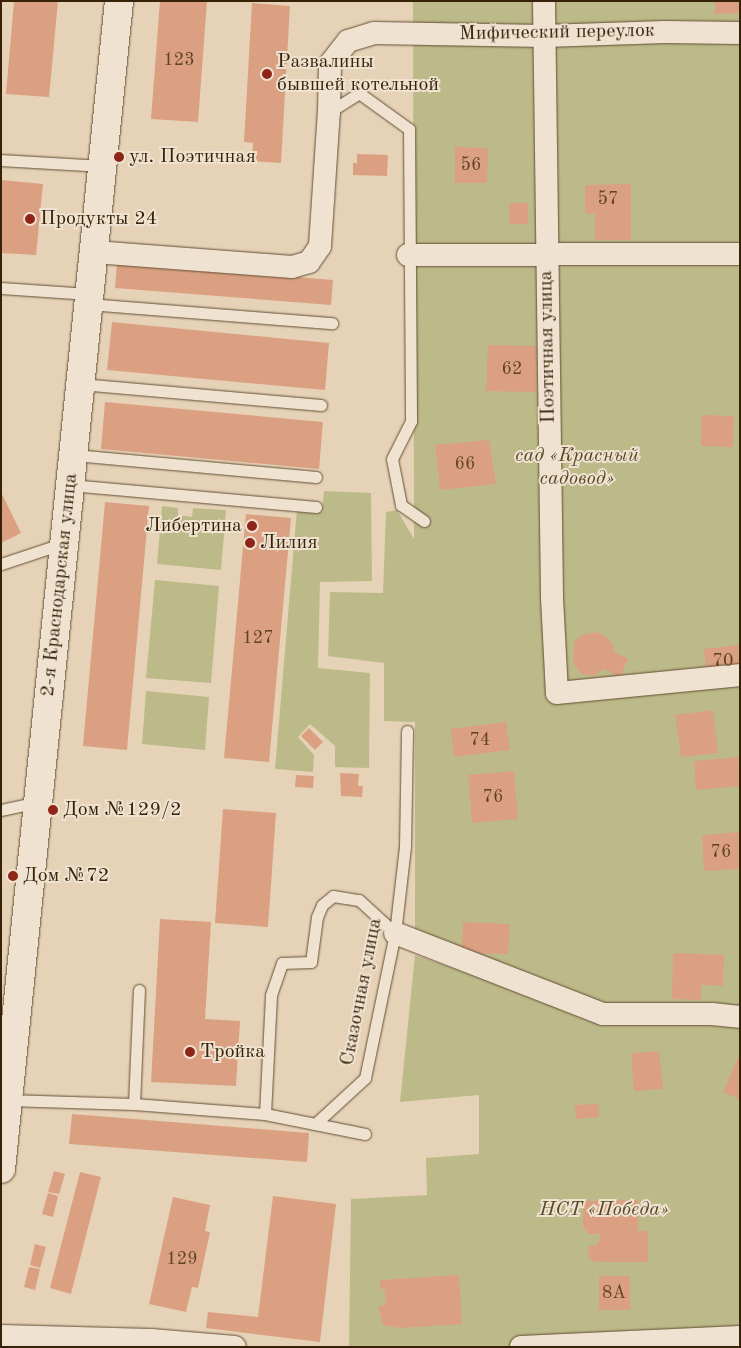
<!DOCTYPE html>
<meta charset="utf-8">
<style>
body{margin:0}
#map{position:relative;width:741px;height:1348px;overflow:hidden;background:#e6d3b7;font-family:"Old Standard TT",serif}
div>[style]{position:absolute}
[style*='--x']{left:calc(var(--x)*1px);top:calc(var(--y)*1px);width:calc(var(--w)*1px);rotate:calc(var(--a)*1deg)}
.green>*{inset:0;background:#bdba89}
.building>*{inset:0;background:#dba082}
.roads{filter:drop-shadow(0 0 1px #634e34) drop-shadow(0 0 1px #634e34)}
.lane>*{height:11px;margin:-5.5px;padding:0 5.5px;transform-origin:5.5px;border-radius:5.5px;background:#efe2d0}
.street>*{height:22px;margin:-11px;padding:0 11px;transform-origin:11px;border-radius:11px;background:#efe2d0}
.secondary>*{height:28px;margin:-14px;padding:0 14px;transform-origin:14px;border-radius:14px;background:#efe2d0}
.dots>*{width:14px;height:14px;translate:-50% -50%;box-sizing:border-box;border:2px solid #efe2d0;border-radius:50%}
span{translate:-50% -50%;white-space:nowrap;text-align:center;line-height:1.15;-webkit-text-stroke:4px #efe2d0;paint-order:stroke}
.number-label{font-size:18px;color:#604226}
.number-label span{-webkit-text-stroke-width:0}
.street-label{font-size:20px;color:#372208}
.poi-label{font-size:20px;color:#372208}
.left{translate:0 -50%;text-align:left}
.right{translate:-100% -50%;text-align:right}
.park-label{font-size:20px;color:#584828;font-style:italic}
.frame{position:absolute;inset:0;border:2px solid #372208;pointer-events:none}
</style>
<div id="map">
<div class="green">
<div style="clip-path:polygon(413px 1px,740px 1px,740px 1008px,602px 1008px,415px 933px,415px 722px,384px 721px,384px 663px,328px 656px,330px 592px,383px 593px,386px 512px,397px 510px,414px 539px)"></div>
<div style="clip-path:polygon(324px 491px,371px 493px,372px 581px,320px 582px,318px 668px,370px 673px,369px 768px,335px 767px,335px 746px,310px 724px,298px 737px,314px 755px,313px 772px,275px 769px,297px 509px,322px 512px)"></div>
<div style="clip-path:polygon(162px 506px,178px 508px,178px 515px,192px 517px,193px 508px,226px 510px,221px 570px,157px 564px)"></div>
<div style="clip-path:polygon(155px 580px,219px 586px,211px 683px,146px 678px)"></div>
<div style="clip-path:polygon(146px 691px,209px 697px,205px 750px,142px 744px)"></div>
<div style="clip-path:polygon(415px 955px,602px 1020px,740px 1024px,740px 1347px,349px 1347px,351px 1199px,427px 1195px,426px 1158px,479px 1154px,479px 1095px,400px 1102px)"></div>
</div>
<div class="building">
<div style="clip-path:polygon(14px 1px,58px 1px,49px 97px,6px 94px)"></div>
<div style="clip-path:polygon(160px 1px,207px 1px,198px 122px,151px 119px)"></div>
<div style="clip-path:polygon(715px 1px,740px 1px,740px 13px,715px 14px)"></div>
<div style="clip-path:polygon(252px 3px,290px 6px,281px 163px,252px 161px,253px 143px,244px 142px)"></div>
<div style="clip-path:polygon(455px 147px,488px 148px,487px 183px,455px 183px)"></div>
<div style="clip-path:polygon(357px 154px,388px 155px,387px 176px,353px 175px,353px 163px,357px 163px)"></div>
<div style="clip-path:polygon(1px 180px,43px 184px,36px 255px,1px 253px)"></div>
<div style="clip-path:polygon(631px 184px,631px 240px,595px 240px,595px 214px,585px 214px,585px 185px)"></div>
<div style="clip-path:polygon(509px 203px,528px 203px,528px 224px,510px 224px)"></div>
<div style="clip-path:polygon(117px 262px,333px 280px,331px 305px,115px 288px)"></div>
<div style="clip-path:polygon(112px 322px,329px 343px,325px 390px,107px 370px)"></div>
<div style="clip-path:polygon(488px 345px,537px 346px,536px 392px,486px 391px)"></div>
<div style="clip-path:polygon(105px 402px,323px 422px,319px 469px,101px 449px)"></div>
<div style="clip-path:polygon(702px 415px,734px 416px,733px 447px,701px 446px)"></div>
<div style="clip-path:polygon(489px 440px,496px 484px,440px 490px,435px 445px)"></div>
<div style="clip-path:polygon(1px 492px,21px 533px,1px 543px)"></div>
<div style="clip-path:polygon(105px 502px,149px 506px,127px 750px,83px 746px)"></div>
<div style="clip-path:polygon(246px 514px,291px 518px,269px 762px,224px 758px)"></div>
<div style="clip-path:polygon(595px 632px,603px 635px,612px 642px,614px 652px,628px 659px,620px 677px,604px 669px,594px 676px,581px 674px,573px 663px,574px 642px,580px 636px)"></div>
<div style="clip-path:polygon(740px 645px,740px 672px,707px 676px,704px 649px)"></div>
<div style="clip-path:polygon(713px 710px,718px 753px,681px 757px,675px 715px)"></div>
<div style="clip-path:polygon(506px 722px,510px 750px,454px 757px,451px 729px)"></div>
<div style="clip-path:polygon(309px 728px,323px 742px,315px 750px,301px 736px)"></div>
<div style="clip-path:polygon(738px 757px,740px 786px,696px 790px,694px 761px)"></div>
<div style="clip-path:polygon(514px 771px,518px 819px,472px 823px,468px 775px)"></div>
<div style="clip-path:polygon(340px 773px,359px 774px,358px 786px,363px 786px,362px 797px,341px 796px)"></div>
<div style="clip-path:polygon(296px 775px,314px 776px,313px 788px,295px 787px)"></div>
<div style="clip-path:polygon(223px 809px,276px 813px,268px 927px,215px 923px)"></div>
<div style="clip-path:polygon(740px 832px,740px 869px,704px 871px,702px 835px)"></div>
<div style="clip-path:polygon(160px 919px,211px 922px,205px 1019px,240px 1021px,236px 1086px,151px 1082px)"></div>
<div style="clip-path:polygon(463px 922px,510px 924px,508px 954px,462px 953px)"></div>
<div style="clip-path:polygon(673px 953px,724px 955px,723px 986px,701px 985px,701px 1000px,672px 999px)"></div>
<div style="clip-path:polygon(659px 1051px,663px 1089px,634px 1091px,631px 1053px)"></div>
<div style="clip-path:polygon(740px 1053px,740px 1099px,723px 1092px)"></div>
<div style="clip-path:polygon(598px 1104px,599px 1117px,576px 1119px,575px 1105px)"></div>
<div style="clip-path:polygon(72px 1114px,309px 1133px,307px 1162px,69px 1144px)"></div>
<div style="clip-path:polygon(54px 1171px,65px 1174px,59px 1194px,48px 1192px)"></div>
<div style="clip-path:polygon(80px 1172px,101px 1177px,71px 1294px,50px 1288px)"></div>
<div style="clip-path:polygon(48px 1193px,58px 1196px,53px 1217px,42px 1214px)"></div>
<div style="clip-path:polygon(273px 1196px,336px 1204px,320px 1342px,206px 1328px,208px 1312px,258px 1317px)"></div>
<div style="clip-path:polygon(173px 1197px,210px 1205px,205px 1231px,210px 1232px,198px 1288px,192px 1287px,186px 1312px,149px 1304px)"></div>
<div style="clip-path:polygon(638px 1200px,638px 1231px,648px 1231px,648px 1262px,595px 1262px,589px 1258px,588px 1247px,598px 1244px,600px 1234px,589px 1234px,583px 1227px,583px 1201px)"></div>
<div style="clip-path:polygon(35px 1244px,46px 1247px,40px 1268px,30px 1265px)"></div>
<div style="clip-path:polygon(29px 1267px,40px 1269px,35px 1290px,24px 1287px)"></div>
<div style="clip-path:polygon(459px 1275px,462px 1324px,400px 1328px,383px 1325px,378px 1306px,386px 1305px,385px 1289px,380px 1289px,380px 1280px)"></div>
<div style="clip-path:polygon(599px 1276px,630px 1276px,630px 1310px,599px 1310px)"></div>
</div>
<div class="roads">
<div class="lane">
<div style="--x:329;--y:112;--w:36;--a:-32"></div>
<div style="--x:359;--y:93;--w:62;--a:35.8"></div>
<div style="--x:409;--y:129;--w:292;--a:89.6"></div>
<div style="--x:411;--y:421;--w:42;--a:116.6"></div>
<div style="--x:392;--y:459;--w:47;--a:78.9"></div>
<div style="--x:401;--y:505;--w:28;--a:35"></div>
<div style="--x:1;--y:160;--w:101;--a:3.4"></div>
<div style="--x:1;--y:288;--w:88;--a:3.9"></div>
<div style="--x:88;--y:304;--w:245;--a:4.5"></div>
<div style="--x:80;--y:384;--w:242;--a:5"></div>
<div style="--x:74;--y:455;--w:243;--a:5.2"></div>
<div style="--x:70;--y:485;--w:247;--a:5.1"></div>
<div style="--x:1;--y:564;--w:66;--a:-18.4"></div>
<div style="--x:1;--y:810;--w:38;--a:-12"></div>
<div style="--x:7;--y:1100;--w:127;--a:1.8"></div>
<div style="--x:134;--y:1104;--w:131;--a:4.4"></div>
<div style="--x:265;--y:1114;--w:102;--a:11.3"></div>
<div style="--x:134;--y:1104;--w:114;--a:-87.5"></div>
<div style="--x:265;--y:1114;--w:119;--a:-87.1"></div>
<div style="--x:271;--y:995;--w:34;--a:-71"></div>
<div style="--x:282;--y:963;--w:29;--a:-2"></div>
<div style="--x:311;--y:962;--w:45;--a:-82.4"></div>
<div style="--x:317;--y:917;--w:13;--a:-67"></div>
<div style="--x:322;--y:905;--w:14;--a:-39"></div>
<div style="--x:333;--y:896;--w:26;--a:9"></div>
<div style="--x:359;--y:900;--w:49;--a:42.5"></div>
<div style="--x:315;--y:1124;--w:68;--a:-42.6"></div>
<div style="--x:365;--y:1078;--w:148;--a:-78.3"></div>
<div style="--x:395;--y:933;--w:87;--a:-83.4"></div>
<div style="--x:405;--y:847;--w:116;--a:-89"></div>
</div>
<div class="street">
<div style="--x:544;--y:1;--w:597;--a:89.23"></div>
<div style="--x:552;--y:598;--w:95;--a:87"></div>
<div style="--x:557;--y:693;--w:184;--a:-5.6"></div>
<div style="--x:94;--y:252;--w:199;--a:4.3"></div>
<div style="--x:292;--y:267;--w:18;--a:-16"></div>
<div style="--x:309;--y:262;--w:19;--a:-55"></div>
<div style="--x:320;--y:246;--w:134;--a:-86.2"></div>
<div style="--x:329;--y:112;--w:48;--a:-88.8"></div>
<div style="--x:330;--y:64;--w:29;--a:-52"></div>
<div style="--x:348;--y:41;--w:27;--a:-17"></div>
<div style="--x:374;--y:33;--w:170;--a:1"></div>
<div style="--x:544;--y:36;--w:121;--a:-1.9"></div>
<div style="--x:665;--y:32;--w:75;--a:0.8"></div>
<div style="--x:408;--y:255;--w:332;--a:-0.2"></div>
<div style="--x:395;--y:933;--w:223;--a:21.3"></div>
<div style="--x:603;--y:1014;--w:109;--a:0"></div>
<div style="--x:712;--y:1014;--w:28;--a:6"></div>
<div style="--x:1;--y:1336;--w:150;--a:1.5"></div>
<div style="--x:151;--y:1340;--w:84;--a:4.8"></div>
<div style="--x:521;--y:1347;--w:219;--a:-2.6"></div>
</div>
<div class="secondary">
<div style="--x:1;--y:1169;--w:1174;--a:-84.23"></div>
</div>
</div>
<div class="dots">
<div style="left:267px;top:74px;background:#8f2418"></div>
<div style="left:119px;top:157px;background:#8f2418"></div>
<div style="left:30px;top:219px;background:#8f2418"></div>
<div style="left:252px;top:526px;background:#8f2418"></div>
<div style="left:250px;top:543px;background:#8f2418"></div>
<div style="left:53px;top:810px;background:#8f2418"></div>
<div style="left:13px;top:876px;background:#8f2418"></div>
<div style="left:190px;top:1052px;background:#8f2418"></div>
</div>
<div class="number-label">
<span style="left:179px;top:60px">123</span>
<span style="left:471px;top:165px">56</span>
<span style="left:608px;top:199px">57</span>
<span style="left:512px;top:369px">62</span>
<span style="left:465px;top:464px">66</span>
<span style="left:258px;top:638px">127</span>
<span style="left:723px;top:661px">70</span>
<span style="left:480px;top:740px">74</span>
<span style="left:493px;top:797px">76</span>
<span style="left:721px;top:852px">76</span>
<span style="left:182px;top:1259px">129</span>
<span style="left:614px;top:1293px">8А</span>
</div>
<div class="street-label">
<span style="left:557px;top:33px;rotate:-1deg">Мифический переулок</span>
<span style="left:548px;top:347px;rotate:-91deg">Поэтичная улица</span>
<span style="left:60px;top:585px;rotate:-84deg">2-я Краснодарская улица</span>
<span style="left:362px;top:992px;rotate:-79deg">Сказочная улица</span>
</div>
<div class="poi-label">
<span class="left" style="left:277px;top:74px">Развалины<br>бывшей котельной</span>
<span class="left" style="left:129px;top:157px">ул. Поэтичная</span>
<span class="left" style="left:40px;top:219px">Продукты 24</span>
<span class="right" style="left:242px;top:526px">Либертина</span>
<span class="left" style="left:260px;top:543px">Лилия</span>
<span class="left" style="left:63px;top:810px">Дом №129/2</span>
<span class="left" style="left:23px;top:876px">Дом №72</span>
<span class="left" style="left:200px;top:1052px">Тройка</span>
</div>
<div class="park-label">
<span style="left:577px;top:468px">сад «Красный<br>садовод»</span>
<span style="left:604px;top:1210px">НСТ «Победа»</span>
</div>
<div class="frame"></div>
</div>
